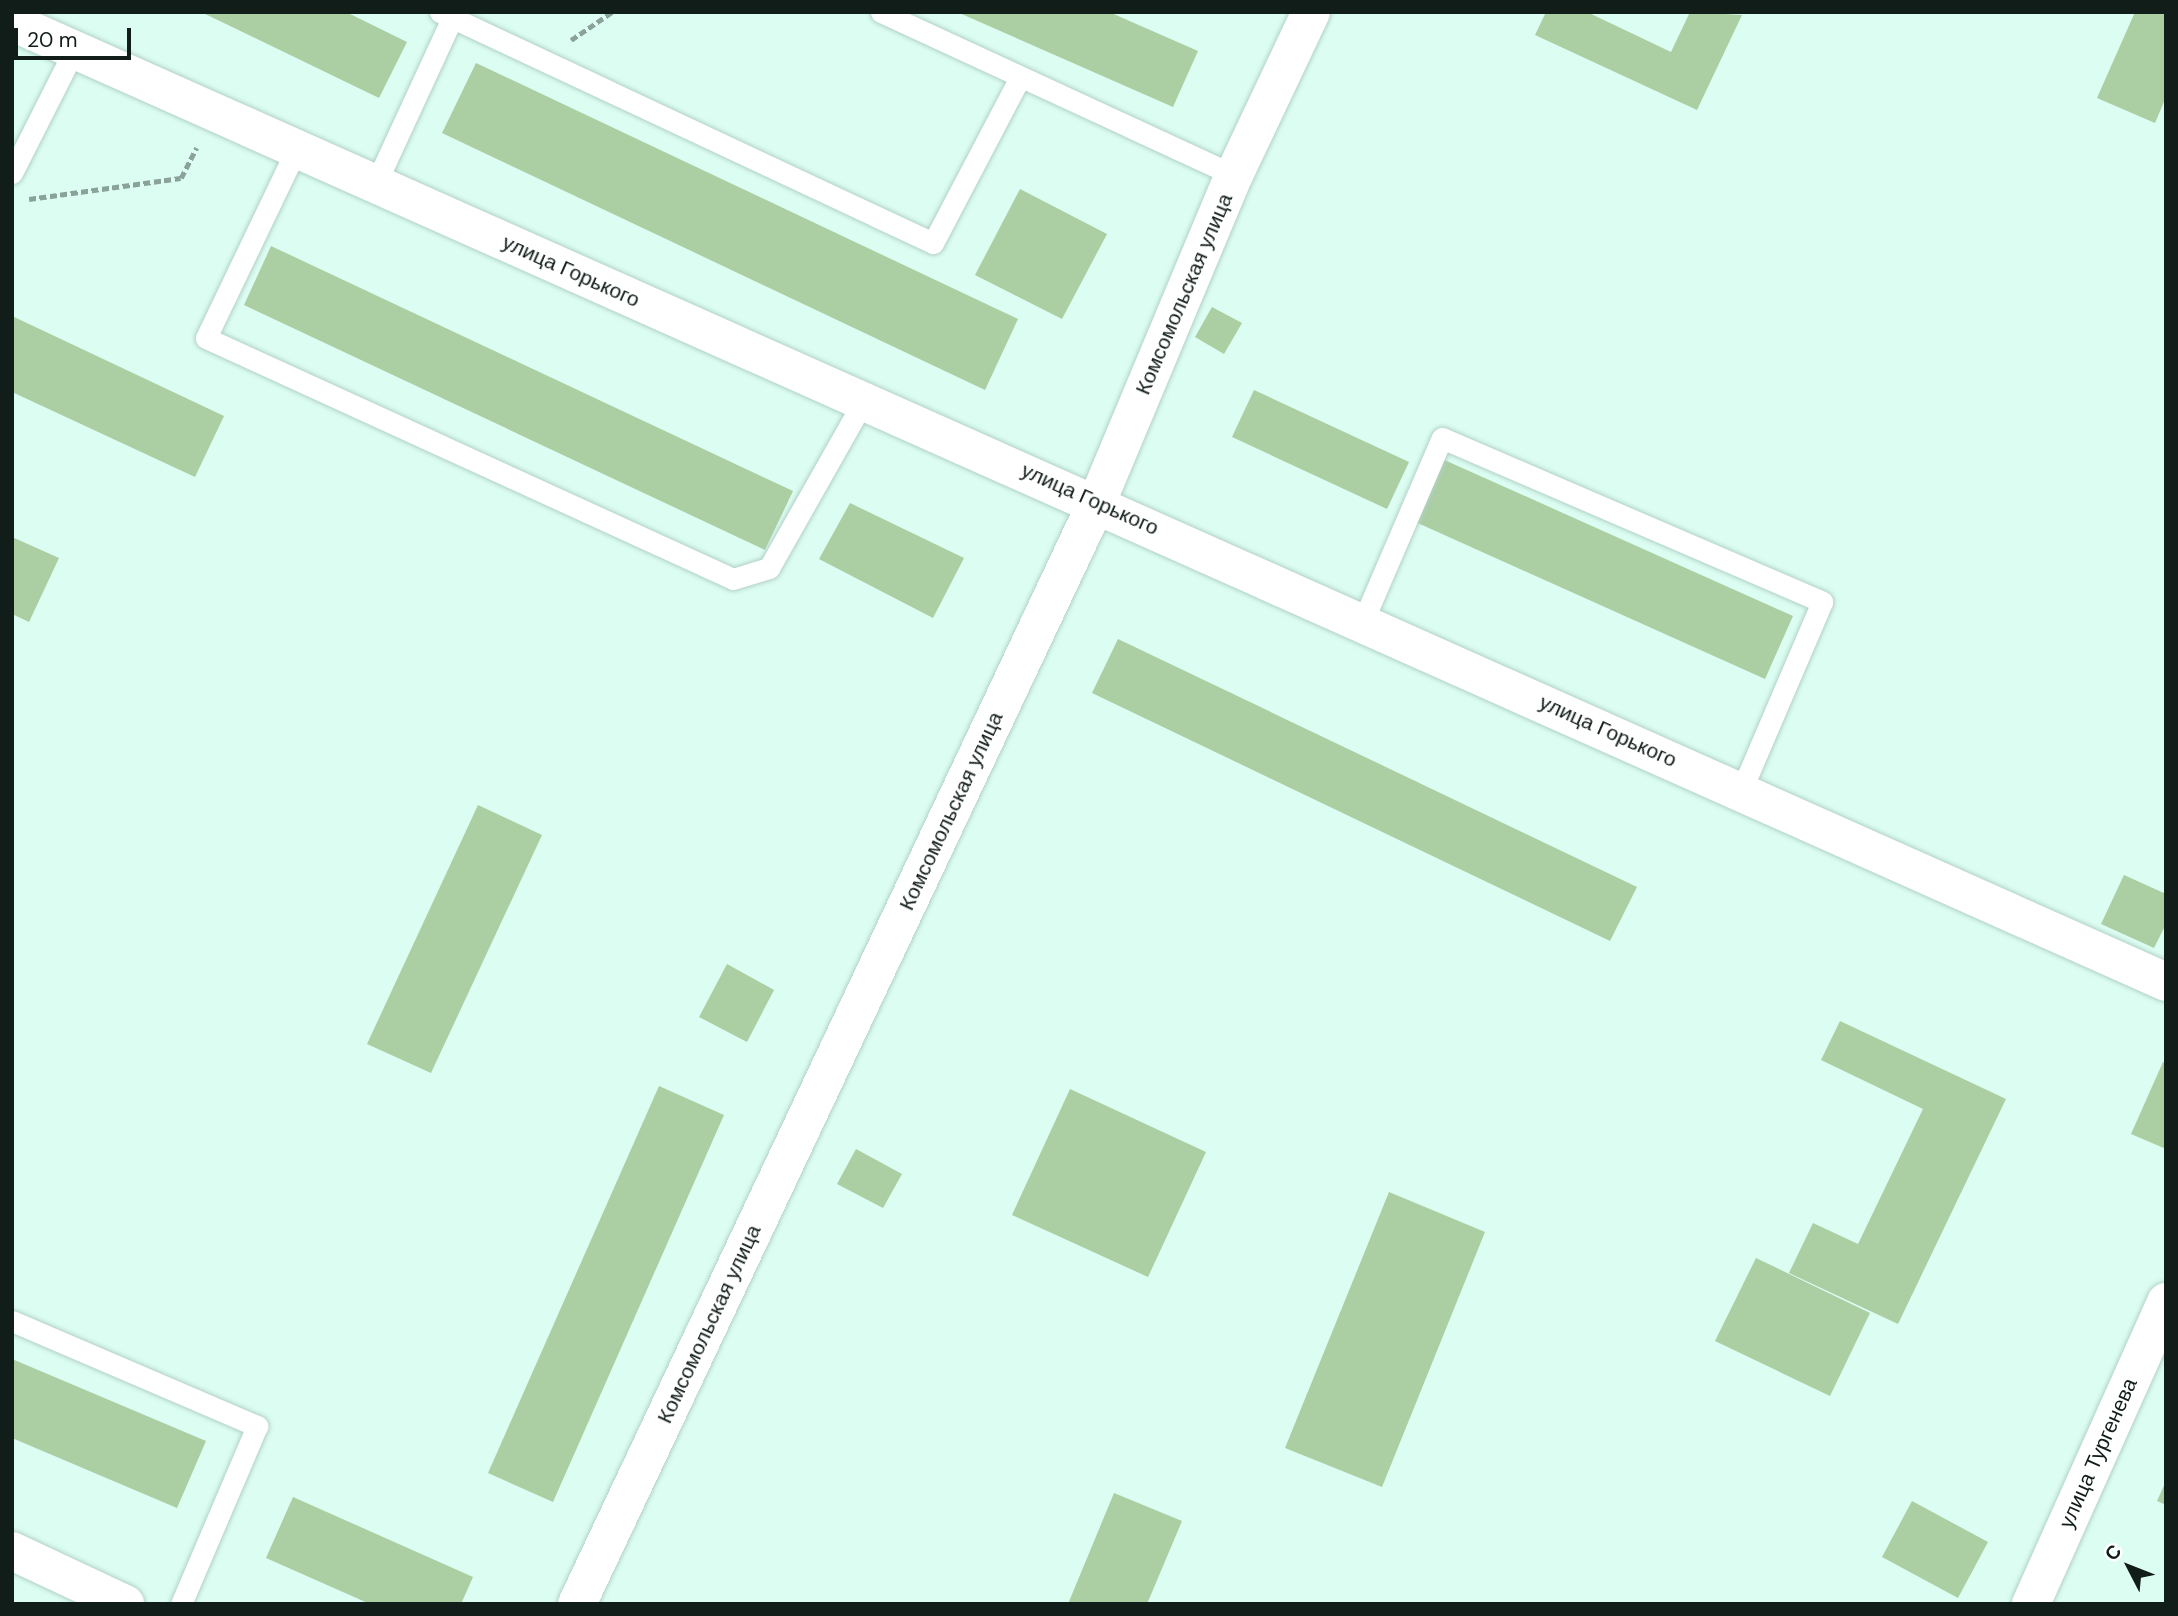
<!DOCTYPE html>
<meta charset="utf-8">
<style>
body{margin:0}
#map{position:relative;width:2178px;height:1616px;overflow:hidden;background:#dcfdf2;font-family:"DM Sans",sans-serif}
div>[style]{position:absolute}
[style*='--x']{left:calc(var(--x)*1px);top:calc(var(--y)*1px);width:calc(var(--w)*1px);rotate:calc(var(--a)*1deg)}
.building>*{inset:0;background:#abcea3}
.path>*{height:4.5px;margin-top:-2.25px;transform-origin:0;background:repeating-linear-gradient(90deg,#8aa29a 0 7px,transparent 0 10.5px)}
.roads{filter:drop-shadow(0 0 2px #b2d1c6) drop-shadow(0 0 2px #b2d1c6)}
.service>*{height:21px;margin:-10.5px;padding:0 10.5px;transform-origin:10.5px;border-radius:10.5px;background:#fff}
.minor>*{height:38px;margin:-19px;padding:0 19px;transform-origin:19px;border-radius:19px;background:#fff}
span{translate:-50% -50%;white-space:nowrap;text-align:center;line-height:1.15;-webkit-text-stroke:5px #fff;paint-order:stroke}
.street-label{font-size:21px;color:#111d19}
.frame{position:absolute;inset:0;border:14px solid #111d19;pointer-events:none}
.north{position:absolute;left:2094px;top:1532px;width:70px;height:70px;-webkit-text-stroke:5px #fff;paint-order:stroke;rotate:312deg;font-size:19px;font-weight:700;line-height:28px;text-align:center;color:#111d19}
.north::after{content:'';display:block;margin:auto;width:24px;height:32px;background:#111d19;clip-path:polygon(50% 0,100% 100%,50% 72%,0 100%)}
.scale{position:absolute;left:14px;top:28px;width:117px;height:32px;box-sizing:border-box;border:4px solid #111d19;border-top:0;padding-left:9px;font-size:21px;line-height:24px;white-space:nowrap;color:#111d19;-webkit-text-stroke:5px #fff;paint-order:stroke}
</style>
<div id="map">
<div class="building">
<div style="clip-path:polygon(201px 12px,346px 12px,407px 42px,379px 98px)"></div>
<div style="clip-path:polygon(957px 12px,1109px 12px,1198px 51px,1173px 107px)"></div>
<div style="clip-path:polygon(1546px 12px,1587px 12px,1671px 52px,1690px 12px,1742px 15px,1697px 110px,1535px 35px)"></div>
<div style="clip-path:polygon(2135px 12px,2166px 12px,2166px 97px,2155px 123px,2097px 98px)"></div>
<div style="clip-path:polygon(476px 63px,1018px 319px,985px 390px,442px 133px)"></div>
<div style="clip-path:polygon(1020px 189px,1107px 234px,1062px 319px,975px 275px)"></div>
<div style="clip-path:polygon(271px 246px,793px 491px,765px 550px,244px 305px)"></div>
<div style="clip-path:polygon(1212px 307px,1242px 323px,1224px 354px,1195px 337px)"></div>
<div style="clip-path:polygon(12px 316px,224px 416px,195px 477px,12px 392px)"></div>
<div style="clip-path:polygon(1254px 390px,1409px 462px,1387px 509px,1232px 437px)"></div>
<div style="clip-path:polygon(1440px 458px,1793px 616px,1765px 679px,1411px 520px)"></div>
<div style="clip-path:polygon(850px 503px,964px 558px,933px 618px,819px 559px)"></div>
<div style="clip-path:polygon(12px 537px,59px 558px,29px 622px,12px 614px)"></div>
<div style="clip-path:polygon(1118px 639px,1637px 887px,1610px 941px,1092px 693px)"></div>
<div style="clip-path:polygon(478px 805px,542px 835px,431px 1073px,367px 1044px)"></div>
<div style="clip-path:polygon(2124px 875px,2166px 894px,2166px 924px,2154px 948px,2101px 924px)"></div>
<div style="clip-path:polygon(727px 964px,774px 990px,747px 1042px,699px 1017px)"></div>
<div style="clip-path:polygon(1840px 1021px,2006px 1099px,1898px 1324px,1789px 1273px,1813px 1223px,1858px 1244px,1923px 1109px,1821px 1060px)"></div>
<div style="clip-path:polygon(2163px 1062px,2166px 1064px,2166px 1149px,2131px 1134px)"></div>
<div style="clip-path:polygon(659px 1086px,724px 1115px,553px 1502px,488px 1473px)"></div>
<div style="clip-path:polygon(1070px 1089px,1206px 1152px,1148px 1277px,1012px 1215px)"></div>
<div style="clip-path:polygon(856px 1149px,902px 1174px,883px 1208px,837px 1184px)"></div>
<div style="clip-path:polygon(1389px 1192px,1485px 1232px,1382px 1487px,1285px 1448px)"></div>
<div style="clip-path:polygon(1756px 1258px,1870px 1313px,1830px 1396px,1715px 1341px)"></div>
<div style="clip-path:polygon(12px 1359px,206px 1441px,177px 1508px,12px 1438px)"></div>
<div style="clip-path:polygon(2166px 1481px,2166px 1505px,2157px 1501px)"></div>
<div style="clip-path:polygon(1114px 1493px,1182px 1521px,1147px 1604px,1068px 1604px)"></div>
<div style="clip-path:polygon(293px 1497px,473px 1577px,461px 1604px,370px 1604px,266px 1558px)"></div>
<div style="clip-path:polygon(1912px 1501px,1988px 1542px,1958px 1598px,1882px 1557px)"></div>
</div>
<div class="path">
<div style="--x:571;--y:40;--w:50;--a:-34.3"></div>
<div style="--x:29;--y:199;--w:153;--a:-7.9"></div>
<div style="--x:181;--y:178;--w:34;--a:-63"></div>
</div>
<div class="roads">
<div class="service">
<div style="--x:440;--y:12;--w:544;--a:25.11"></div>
<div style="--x:933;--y:243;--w:187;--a:-62.3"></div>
<div style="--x:881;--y:12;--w:389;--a:24.8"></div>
<div style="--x:296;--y:150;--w:208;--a:115.6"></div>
<div style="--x:206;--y:338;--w:579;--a:24.57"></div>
<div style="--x:733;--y:579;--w:38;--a:-17"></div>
<div style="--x:769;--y:568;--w:193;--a:-60.5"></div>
<div style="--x:12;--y:173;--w:138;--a:-63.2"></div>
<div style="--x:375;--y:185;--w:184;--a:-65.2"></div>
<div style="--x:1363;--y:621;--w:199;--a:-66.7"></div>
<div style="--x:1442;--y:438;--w:414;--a:23.3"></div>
<div style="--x:1822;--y:602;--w:206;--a:113.2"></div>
<div style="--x:12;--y:1321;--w:267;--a:23.2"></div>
<div style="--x:257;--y:1426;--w:194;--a:113.1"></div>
</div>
<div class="minor">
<div style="--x:12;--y:22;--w:2358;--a:24.02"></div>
<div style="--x:12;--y:1551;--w:125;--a:25.1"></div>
<div style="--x:577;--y:1604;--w:1219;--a:-64.74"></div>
<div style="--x:1097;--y:502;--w:355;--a:-67.3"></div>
<div style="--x:1234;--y:175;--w:180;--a:-64.7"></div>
<div style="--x:2031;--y:1604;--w:331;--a:-65.9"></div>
</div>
</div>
<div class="street-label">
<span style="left:571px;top:271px;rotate:24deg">улица Горького</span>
<span style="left:1184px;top:294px;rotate:-67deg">Комсомольская улица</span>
<span style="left:1090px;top:499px;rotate:24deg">улица Горького</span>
<span style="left:1608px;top:731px;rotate:24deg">улица Горького</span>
<span style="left:951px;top:811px;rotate:-65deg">Комсомольская улица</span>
<span style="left:709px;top:1324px;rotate:-65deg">Комсомольская улица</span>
<span style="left:2098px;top:1453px;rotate:-66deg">улица Тургенева</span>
</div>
<div class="frame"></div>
<div class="north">С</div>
<div class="scale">20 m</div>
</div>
